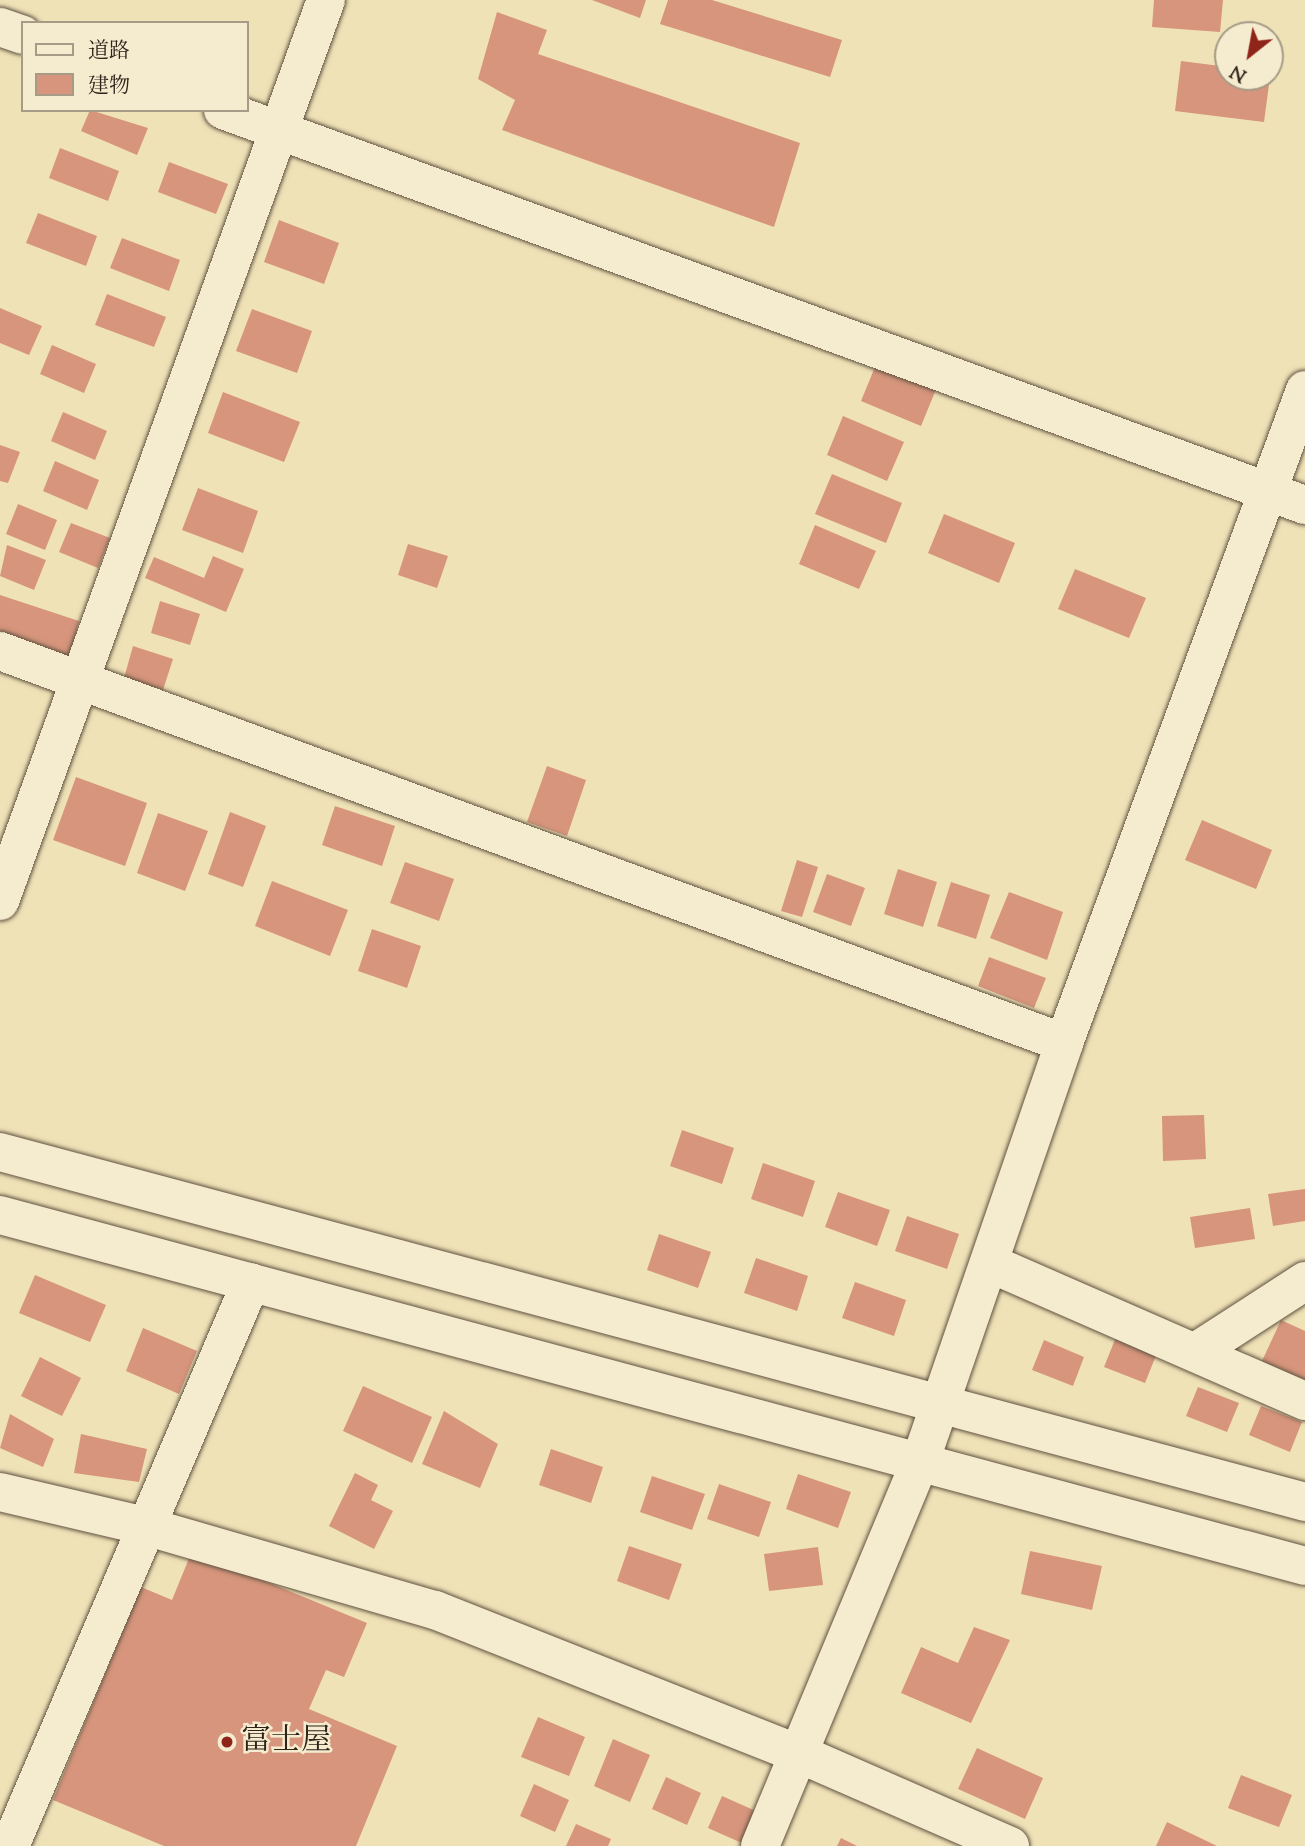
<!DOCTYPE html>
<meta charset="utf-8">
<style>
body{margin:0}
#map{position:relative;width:1305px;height:1846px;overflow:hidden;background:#f0e2b7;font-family:"Sorts Mill Goudy","Noto Serif JP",serif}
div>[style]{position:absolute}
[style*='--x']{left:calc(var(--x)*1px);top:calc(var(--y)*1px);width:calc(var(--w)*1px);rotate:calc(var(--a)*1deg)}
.building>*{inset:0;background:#d6957c}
.roads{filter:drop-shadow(0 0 2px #5f5240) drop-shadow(0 0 2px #5f5240)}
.minor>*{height:38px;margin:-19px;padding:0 19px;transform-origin:19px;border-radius:19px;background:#f5ecd0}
.dots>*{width:19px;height:19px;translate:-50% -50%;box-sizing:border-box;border:4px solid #f5ecd0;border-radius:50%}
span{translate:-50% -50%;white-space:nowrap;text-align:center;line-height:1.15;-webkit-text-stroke:5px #f5ecd0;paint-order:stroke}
.poi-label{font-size:30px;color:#2f2219}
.left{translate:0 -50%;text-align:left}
.legend{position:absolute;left:21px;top:21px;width:228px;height:91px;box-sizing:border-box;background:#f5ecd0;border:2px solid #a69b87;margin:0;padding:9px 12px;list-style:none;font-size:21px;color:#2f2219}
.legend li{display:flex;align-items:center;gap:14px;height:35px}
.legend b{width:35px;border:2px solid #a69b87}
.north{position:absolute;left:1214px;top:21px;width:70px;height:70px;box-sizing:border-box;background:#f5ecd0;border:2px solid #a69b87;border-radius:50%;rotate:211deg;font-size:19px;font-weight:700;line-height:28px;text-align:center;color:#2f2219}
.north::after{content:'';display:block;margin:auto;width:24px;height:32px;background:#8f2418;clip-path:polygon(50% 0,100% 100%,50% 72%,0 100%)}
</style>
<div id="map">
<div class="building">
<div style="clip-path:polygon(592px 0,646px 0,640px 18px)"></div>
<div style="clip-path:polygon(668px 0,712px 0,842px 40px,830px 77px,660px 24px)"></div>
<div style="clip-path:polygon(1154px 0,1223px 0,1220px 32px,1152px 27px)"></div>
<div style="clip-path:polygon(497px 12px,547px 30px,538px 54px,800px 143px,774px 227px,502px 130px,515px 100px,478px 79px)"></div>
<div style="clip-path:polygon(1181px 61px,1228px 67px,1228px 77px,1270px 77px,1264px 122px,1175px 111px)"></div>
<div style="clip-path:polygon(90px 110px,148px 128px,137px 155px,81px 131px)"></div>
<div style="clip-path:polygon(60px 148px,119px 171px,108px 201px,49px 178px)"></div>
<div style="clip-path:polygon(169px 162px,228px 184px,216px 214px,158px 192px)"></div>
<div style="clip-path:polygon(38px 213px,97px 236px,86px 266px,26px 243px)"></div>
<div style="clip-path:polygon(279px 220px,339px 243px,324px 284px,264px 262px)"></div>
<div style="clip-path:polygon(122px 238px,180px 260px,169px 291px,110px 268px)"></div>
<div style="clip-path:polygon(107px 294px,166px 317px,154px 347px,95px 325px)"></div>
<div style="clip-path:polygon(0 308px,42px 326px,29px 355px,0 343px)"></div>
<div style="clip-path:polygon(252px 309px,312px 331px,297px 373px,236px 351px)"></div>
<div style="clip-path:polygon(52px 345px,96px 364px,84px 393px,40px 374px)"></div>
<div style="clip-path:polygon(877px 362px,937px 387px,921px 426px,861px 401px)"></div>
<div style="clip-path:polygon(223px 392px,300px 422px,284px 462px,208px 433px)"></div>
<div style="clip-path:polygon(63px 412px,107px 431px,95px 460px,51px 441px)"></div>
<div style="clip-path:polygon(843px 416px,904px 442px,887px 481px,827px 455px)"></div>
<div style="clip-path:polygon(0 445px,20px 452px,8px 483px,0 481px)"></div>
<div style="clip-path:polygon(55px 461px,99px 480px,87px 510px,43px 491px)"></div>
<div style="clip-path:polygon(832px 474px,902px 503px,886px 543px,815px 514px)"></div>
<div style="clip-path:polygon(198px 488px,258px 511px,243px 553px,182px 530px)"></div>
<div style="clip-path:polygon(18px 504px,57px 520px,45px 550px,6px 534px)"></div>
<div style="clip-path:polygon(944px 514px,1015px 543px,999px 583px,928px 553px)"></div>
<div style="clip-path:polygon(71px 523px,110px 538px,98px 568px,59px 552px)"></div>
<div style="clip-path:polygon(815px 525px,876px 551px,859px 589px,799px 564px)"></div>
<div style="clip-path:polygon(408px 544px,448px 556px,437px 588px,398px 575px)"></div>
<div style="clip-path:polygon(7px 545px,46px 560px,34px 590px,0 576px)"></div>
<div style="clip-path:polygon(213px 556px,244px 569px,226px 612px,145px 578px,154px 557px,204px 578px)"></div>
<div style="clip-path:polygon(1075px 569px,1146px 598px,1129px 638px,1058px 609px)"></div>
<div style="clip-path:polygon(0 595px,79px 621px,69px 661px,0 634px)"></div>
<div style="clip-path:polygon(160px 601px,200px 614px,190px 645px,151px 633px)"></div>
<div style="clip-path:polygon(133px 646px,173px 659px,163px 690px,124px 678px)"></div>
<div style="clip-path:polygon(547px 766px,586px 780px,567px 836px,527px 822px)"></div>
<div style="clip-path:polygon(76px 777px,147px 803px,125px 866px,53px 840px)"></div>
<div style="clip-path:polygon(335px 806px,395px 826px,382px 866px,322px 845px)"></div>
<div style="clip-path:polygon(230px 812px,266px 826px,243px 887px,208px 874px)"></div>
<div style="clip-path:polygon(158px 813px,208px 831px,185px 891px,137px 873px)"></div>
<div style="clip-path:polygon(1202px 820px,1272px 850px,1256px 889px,1185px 860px)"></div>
<div style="clip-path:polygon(797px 860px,818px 867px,802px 917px,781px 911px)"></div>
<div style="clip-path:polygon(405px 862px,454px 879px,439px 921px,390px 903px)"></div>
<div style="clip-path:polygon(898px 869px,937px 882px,923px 927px,884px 914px)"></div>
<div style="clip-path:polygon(827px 874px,865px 888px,851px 926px,813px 912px)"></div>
<div style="clip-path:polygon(272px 881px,348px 910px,330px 956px,255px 926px)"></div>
<div style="clip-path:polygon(951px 882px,990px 895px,976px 939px,937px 926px)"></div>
<div style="clip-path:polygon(1009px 892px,1063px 912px,1047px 960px,990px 938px)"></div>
<div style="clip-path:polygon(372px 929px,421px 946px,407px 988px,358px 971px)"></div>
<div style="clip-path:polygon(989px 957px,1046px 978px,1034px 1008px,978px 986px)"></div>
<div style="clip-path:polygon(1204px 1115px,1206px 1159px,1163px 1161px,1162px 1116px)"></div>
<div style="clip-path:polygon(682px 1130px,734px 1148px,722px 1184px,670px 1166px)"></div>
<div style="clip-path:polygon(763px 1163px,815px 1181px,803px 1217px,751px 1199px)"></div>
<div style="clip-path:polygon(1305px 1189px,1305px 1221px,1273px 1226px,1268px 1194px)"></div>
<div style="clip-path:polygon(838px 1192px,890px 1210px,877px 1246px,825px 1227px)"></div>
<div style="clip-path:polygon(1250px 1208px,1255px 1239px,1195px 1248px,1190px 1217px)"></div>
<div style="clip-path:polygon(907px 1216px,959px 1234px,947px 1269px,895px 1251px)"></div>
<div style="clip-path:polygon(659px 1234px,711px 1252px,698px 1288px,647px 1270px)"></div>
<div style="clip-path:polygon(756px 1258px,808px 1276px,797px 1311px,744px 1293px)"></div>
<div style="clip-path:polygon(35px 1275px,106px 1305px,90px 1342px,19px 1313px)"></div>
<div style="clip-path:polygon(855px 1282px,906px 1300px,894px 1336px,842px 1318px)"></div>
<div style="clip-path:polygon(1281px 1320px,1305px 1331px,1305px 1380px,1262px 1361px)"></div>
<div style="clip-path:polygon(143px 1328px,197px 1351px,179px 1394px,126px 1371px)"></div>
<div style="clip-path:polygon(1116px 1337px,1157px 1353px,1145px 1383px,1104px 1367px)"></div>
<div style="clip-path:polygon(1044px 1340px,1084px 1357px,1073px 1386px,1032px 1370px)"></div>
<div style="clip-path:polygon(40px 1357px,81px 1378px,62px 1416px,21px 1396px)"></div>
<div style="clip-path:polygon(363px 1386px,432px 1417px,412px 1463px,343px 1431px)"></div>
<div style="clip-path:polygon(1198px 1387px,1239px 1403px,1227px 1432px,1186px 1416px)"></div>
<div style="clip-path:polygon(1261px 1406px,1302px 1422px,1290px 1452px,1249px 1435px)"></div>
<div style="clip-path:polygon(444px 1411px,498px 1444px,480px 1488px,422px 1464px)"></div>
<div style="clip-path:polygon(10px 1414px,54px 1439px,43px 1467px,0 1448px)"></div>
<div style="clip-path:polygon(81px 1434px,147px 1449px,139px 1482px,74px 1473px)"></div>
<div style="clip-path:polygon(551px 1449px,603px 1467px,591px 1503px,539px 1485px)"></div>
<div style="clip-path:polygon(355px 1473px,378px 1485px,371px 1500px,393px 1511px,374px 1549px,329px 1526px)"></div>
<div style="clip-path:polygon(798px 1474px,851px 1492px,838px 1528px,786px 1509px)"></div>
<div style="clip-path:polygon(652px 1476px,705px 1494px,692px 1530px,640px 1512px)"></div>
<div style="clip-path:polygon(719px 1484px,771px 1502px,759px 1537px,707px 1519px)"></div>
<div style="clip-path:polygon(629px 1546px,682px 1564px,669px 1600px,617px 1581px)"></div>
<div style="clip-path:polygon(818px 1547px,823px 1585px,769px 1591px,764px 1554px)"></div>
<div style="clip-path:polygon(192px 1551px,367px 1623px,344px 1677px,326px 1670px,309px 1709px,397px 1746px,356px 1846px,164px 1846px,53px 1800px,141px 1587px,172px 1600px)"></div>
<div style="clip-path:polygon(1030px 1551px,1102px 1566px,1092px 1610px,1021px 1594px)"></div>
<div style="clip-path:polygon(974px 1627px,1010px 1640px,971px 1723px,901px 1693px,921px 1647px,958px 1663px)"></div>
<div style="clip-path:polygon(538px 1717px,585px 1737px,569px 1776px,521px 1757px)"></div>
<div style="clip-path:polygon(613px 1739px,650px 1755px,630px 1802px,594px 1786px)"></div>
<div style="clip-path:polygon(977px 1748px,1043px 1778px,1025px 1819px,958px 1789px)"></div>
<div style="clip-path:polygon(1241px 1775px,1292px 1795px,1279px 1827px,1228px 1808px)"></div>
<div style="clip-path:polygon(666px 1777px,701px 1793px,687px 1825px,652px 1809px)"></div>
<div style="clip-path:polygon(534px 1784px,569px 1800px,555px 1832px,520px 1816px)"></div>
<div style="clip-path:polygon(722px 1796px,758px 1812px,744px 1844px,708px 1828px)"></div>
<div style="clip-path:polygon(1167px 1822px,1217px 1846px,1156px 1846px)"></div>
<div style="clip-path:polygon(576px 1824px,611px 1839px,608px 1846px,566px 1846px)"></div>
<div style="clip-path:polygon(841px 1838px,857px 1846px,837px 1846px)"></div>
</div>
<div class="roads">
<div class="minor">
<div style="--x:0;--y:27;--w:24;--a:19"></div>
<div style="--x:223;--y:110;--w:1152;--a:20.06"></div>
<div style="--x:0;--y:651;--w:1134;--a:20.22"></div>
<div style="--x:0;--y:901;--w:958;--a:-70.11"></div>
<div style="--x:0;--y:1152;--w:1351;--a:15.01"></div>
<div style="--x:0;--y:1215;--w:1351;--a:15.05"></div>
<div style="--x:989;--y:1263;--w:345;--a:23.6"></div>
<div style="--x:1197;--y:1351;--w:129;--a:-32.9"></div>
<div style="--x:0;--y:1492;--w:149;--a:13.2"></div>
<div style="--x:145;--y:1526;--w:302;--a:16.2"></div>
<div style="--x:435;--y:1610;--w:395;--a:21.6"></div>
<div style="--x:802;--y:1755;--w:227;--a:23.6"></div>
<div style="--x:10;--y:1846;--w:613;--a:-66.86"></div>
<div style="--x:760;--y:1846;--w:416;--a:-67.4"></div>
<div style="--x:920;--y:1462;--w:443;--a:-71"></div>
<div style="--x:1064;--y:1043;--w:696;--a:-69.74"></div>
</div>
</div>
<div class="dots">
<div style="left:227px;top:1742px;background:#8f2418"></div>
</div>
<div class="poi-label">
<span class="left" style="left:241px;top:1742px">富士屋</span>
</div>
<ul class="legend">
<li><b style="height:9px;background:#f5ecd0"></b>道路</li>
<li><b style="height:19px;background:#d6957c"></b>建物</li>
</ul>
<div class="north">N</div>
</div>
